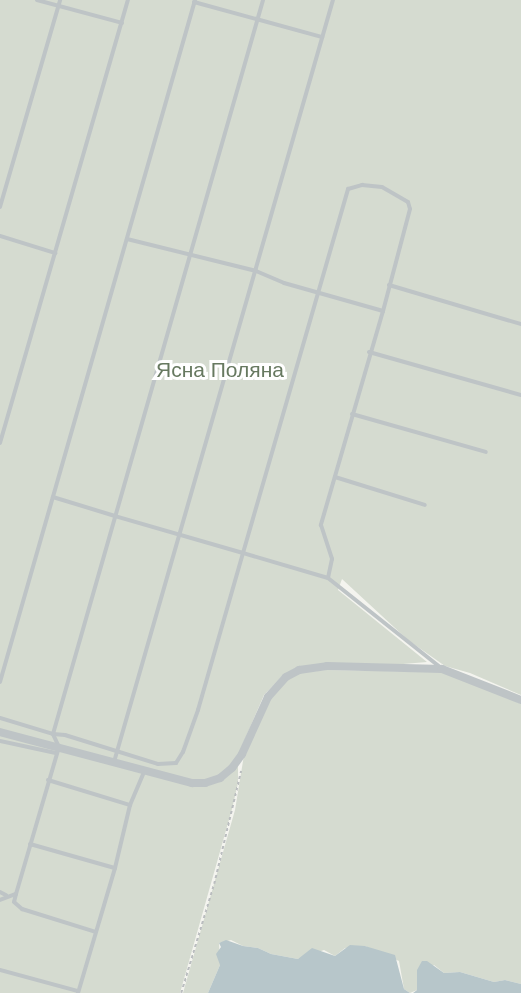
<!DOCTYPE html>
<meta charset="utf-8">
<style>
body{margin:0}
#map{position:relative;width:521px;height:993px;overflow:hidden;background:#f4f4ef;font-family:Helvetica,sans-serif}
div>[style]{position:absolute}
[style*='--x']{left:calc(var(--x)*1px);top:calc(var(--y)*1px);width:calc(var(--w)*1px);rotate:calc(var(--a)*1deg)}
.green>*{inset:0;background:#d5dbd0}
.water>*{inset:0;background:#b7c6ca}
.path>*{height:1.5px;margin-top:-0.75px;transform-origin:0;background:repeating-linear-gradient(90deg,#babdbf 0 3px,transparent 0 6px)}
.service>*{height:4px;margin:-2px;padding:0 2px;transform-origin:2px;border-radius:2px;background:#bec4c6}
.minor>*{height:8px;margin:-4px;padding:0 4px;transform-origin:4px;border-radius:4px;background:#bec4c6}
span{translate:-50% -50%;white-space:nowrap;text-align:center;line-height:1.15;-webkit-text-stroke:6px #fff;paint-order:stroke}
.park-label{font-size:21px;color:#677960}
</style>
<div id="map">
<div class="green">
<div style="clip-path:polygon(0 0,521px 0,521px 695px,470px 673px,445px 666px,408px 640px,342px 579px,338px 590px,427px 662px,284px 674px,264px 695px,238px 755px,238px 783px,232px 809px,180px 993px,0 993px)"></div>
<div style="clip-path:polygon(326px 670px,441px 672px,468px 680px,521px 704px,521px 984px,505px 980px,494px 982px,460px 972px,444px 973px,434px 965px,417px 976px,417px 990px,410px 993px,404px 989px,399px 961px,365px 946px,345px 948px,335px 956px,324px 950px,298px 959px,271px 954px,258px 948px,243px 946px,231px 940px,219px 943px,220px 965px,208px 993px,183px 993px,235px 810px,244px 755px,270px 699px,287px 680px,300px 673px)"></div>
</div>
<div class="water">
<div style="clip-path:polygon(226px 940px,243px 946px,258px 948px,271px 954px,298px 959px,312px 948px,335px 956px,350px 945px,365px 946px,395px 955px,404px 989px,410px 993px,208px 993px,220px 965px,216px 954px,221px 947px,219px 943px)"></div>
<div style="clip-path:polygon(422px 961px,427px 961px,444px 973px,460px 972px,494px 982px,505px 980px,521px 984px,521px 993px,413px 993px,417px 990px,417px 970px)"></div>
</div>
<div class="path">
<div style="--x:181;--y:993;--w:114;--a:-73.2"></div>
<div style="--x:214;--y:884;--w:116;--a:-76.6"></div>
</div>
<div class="service">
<div style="--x:37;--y:0;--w:88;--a:15.1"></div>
<div style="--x:194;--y:2;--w:133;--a:15.3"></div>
<div style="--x:0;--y:207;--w:216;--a:-73.8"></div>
<div style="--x:0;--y:236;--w:58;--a:17.2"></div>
<div style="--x:127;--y:239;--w:133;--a:13.9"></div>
<div style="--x:256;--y:271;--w:30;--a:23"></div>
<div style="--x:284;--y:283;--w:103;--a:15.8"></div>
<div style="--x:389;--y:285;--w:138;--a:16.5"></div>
<div style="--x:369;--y:352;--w:158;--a:15.8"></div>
<div style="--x:352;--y:414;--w:139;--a:15.8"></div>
<div style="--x:0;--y:443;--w:461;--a:-73.9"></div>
<div style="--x:335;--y:477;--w:94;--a:17.3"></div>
<div style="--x:328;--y:578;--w:143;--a:38.5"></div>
<div style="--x:0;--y:682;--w:709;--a:-74.04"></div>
<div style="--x:0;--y:718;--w:55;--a:16.8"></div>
<div style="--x:53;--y:734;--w:12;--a:5"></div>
<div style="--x:65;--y:735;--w:97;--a:17.3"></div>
<div style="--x:158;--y:764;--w:18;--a:-3"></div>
<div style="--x:176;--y:763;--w:13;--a:-58"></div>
<div style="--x:183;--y:752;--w:45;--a:-70.3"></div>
<div style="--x:198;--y:710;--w:163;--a:-74"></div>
<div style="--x:243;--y:553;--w:379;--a:-73.9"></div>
<div style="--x:348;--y:189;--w:15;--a:-16"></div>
<div style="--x:362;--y:185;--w:20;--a:6"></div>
<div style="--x:382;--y:187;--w:30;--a:30"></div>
<div style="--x:408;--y:202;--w:7;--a:74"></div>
<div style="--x:410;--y:209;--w:106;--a:104.8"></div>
<div style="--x:383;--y:311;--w:223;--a:106.2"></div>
<div style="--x:321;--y:525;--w:36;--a:72"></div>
<div style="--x:332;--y:559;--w:19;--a:102"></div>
<div style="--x:328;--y:578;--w:89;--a:-163.6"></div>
<div style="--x:243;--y:553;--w:133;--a:-163.9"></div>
<div style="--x:115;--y:516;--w:65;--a:-163"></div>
<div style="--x:0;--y:741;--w:57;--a:12.1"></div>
<div style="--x:114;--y:762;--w:793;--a:-73.97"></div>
<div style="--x:48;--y:780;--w:86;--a:17"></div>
<div style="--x:30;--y:844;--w:88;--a:15.8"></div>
<div style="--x:0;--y:892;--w:7;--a:27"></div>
<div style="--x:16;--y:894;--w:8;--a:104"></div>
<div style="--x:14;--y:902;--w:11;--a:41"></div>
<div style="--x:22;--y:909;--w:77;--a:17.3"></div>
<div style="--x:0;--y:900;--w:17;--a:-21"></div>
<div style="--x:16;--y:894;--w:153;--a:-73.7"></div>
<div style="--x:59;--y:747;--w:14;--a:-115"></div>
<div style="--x:53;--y:734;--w:763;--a:-74.03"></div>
<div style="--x:0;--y:970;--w:81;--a:15.1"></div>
<div style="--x:78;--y:993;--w:130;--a:-73.5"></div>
<div style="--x:115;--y:868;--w:65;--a:-76.6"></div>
<div style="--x:130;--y:805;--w:36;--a:-67"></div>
</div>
<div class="minor">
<div style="--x:0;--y:732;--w:199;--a:14.9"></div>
<div style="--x:192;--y:783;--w:13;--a:0"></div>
<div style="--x:205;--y:783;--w:16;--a:-18"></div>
<div style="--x:220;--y:778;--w:16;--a:-40"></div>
<div style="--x:232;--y:768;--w:17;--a:-54"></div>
<div style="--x:242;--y:754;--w:63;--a:-65.5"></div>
<div style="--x:268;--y:697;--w:27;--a:-48"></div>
<div style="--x:286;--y:677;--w:15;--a:-28"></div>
<div style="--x:299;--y:670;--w:28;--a:-8"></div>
<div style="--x:327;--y:666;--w:115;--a:1.5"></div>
<div style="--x:442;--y:669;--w:85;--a:21.4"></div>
</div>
<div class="park-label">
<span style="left:220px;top:370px">Ясна Поляна</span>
</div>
</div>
